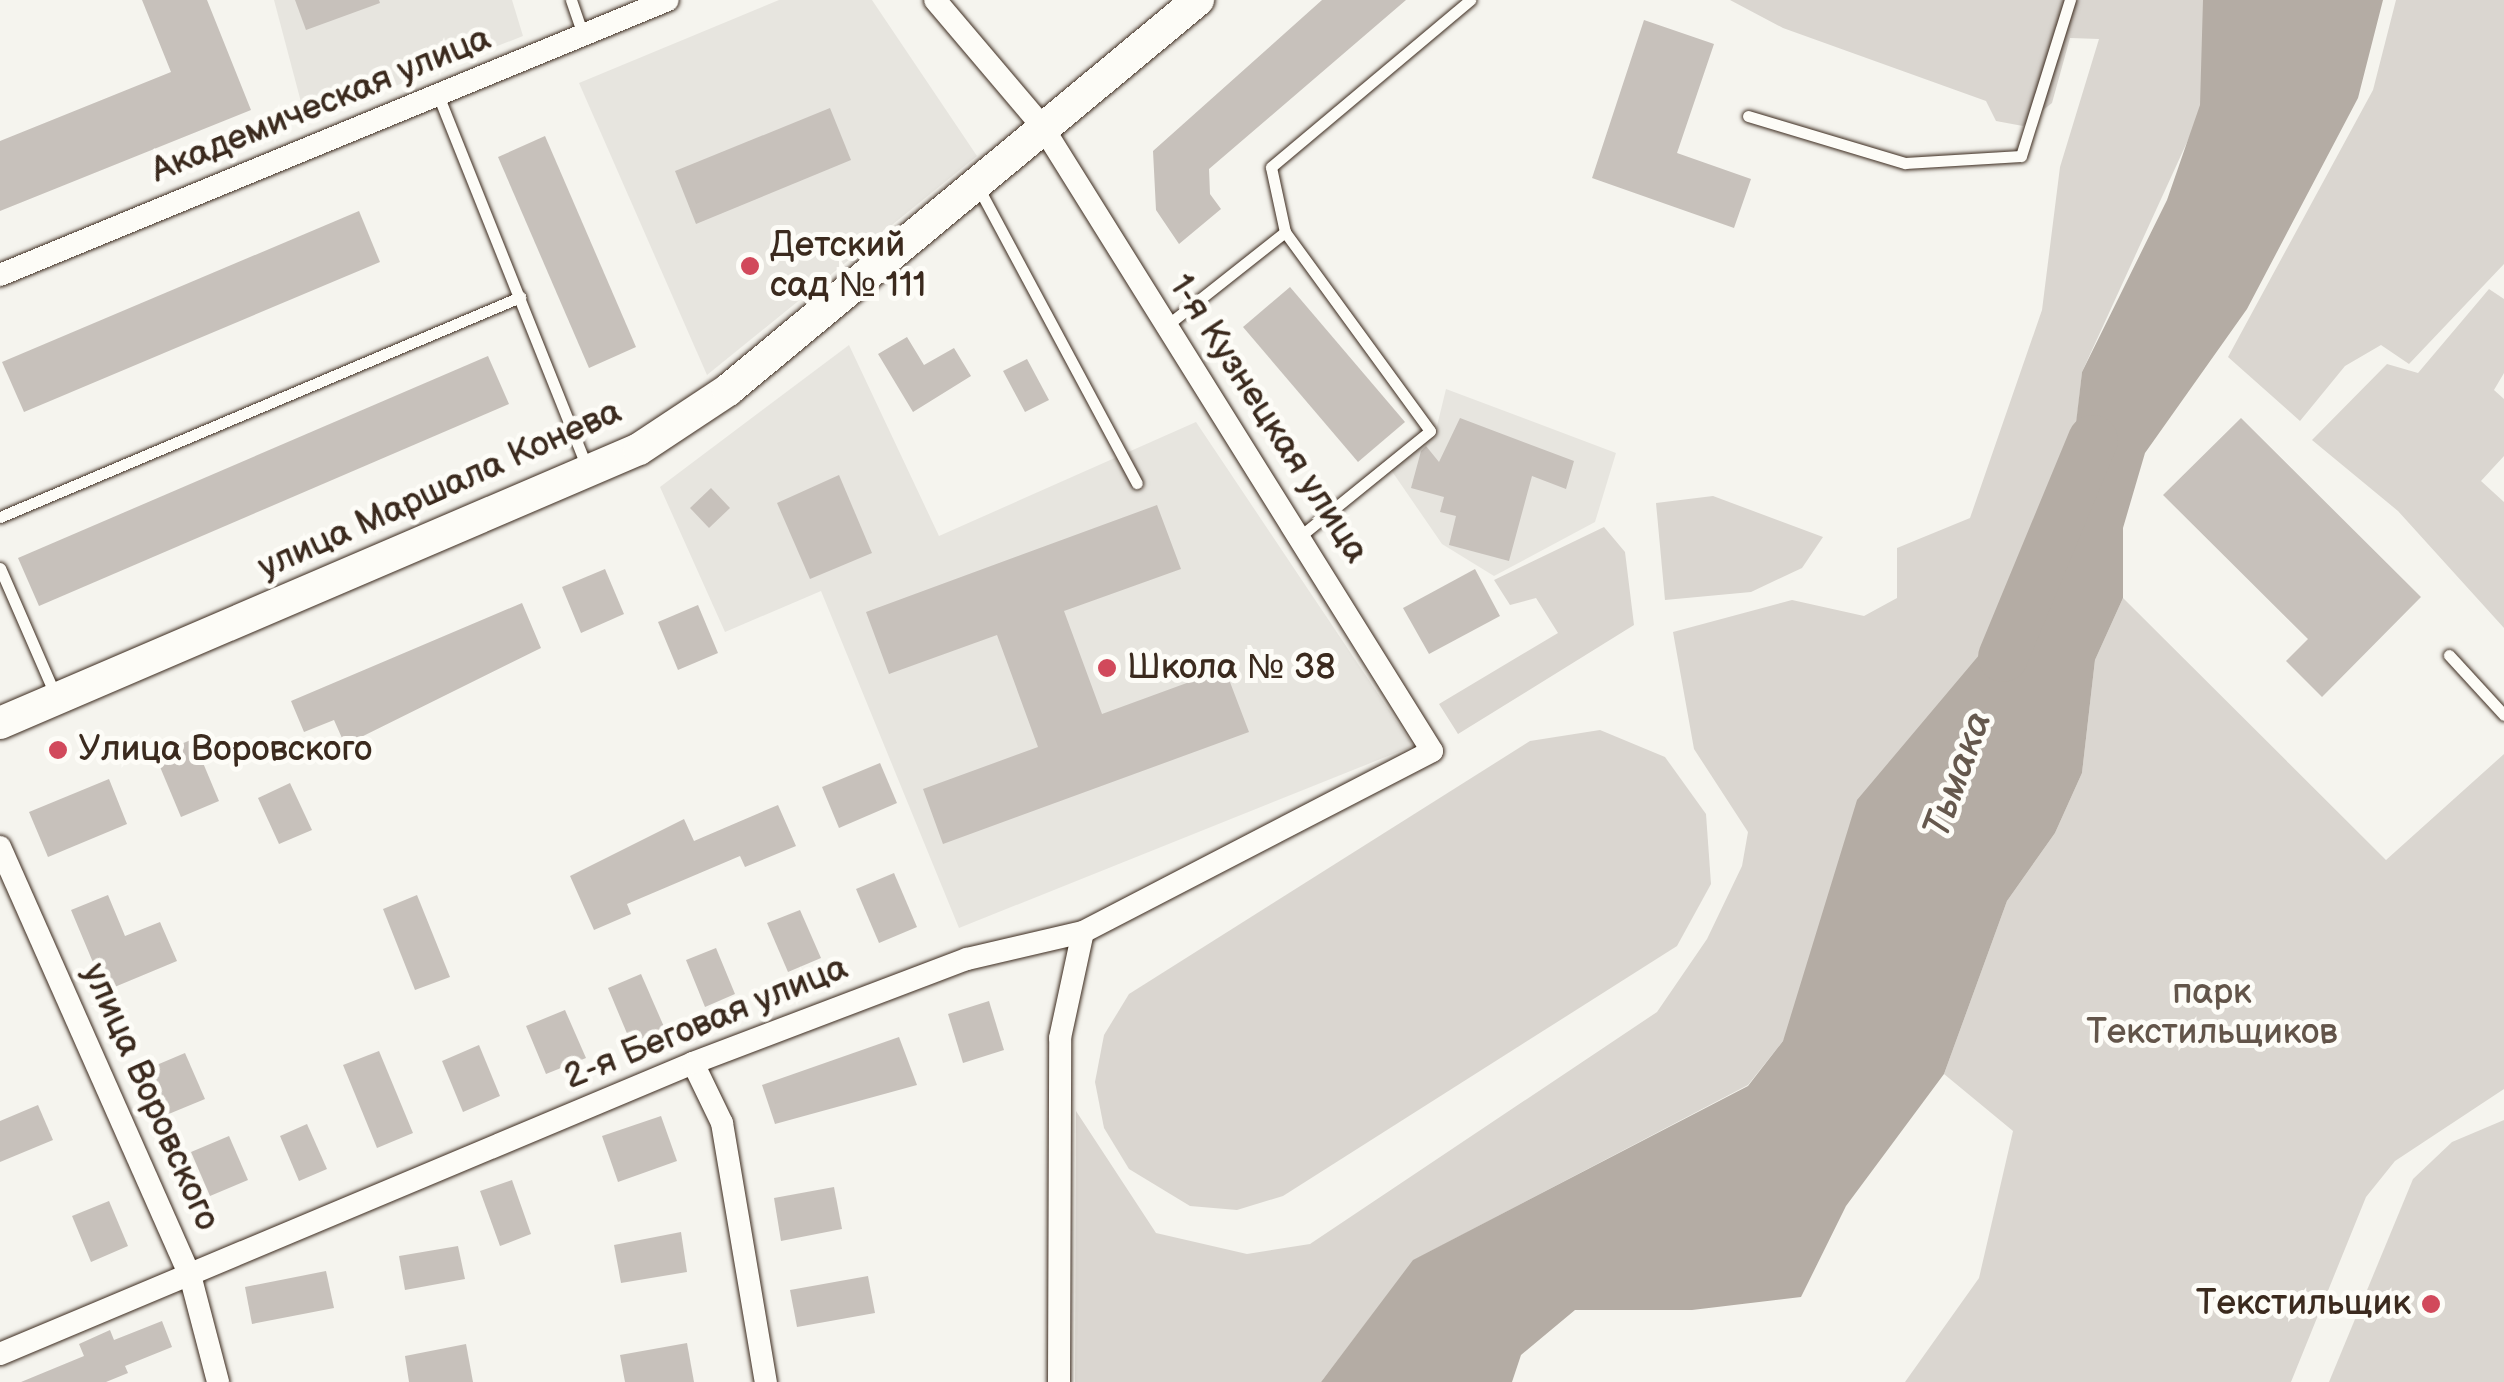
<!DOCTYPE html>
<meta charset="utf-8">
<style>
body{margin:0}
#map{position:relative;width:2504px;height:1382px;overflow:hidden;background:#f5f4ee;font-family:"Balsamiq Sans",sans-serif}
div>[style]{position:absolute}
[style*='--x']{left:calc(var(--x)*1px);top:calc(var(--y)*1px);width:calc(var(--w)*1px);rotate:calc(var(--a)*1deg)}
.built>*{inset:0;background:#e7e5df}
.green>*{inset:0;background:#dad6d0}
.water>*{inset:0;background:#b4aca4}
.river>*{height:50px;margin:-25px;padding:0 25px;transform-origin:25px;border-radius:25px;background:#b4aca4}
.building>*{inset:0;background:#c7c1bb}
.roads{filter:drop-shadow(0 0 2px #3b2a1e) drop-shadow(0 0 2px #3b2a1e)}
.service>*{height:11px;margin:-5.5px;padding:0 5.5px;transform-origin:5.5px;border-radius:5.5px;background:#fdfcf7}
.minor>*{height:22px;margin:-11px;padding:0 11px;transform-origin:11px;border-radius:11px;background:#fdfcf7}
.primary>*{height:32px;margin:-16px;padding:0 16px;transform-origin:16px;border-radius:16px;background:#fdfcf7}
.dots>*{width:28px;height:28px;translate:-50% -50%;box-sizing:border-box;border:5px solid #fdfcf7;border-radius:50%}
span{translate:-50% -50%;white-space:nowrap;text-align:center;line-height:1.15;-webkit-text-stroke:10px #fdfcf7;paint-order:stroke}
.street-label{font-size:35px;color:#3b2a1e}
.poi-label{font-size:35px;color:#3b2a1e}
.left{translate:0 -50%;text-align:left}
.right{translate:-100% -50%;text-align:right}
.park-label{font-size:35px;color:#63554a}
.water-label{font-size:38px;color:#65584d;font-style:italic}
</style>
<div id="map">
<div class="built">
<div style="clip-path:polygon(274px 0,512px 0,523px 36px,306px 121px)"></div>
<div style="clip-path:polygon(779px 0,872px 0,977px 156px,707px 375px,579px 83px)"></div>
<div style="clip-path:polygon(849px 345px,939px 536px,1196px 422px,1413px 746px,959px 928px,821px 591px,725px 632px,660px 487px)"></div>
<div style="clip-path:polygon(1446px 389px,1616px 453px,1595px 522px,1494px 576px,1442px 544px,1389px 467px,1436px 430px)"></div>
</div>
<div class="green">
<div style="clip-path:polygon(1730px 0,2252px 0,2082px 372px,2067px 508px,2028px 597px,1947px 697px,1783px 1041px,1748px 1085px,1414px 1260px,1321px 1382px,1075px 1382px,1076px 1111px,1156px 1233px,1247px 1254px,1310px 1244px,1657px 1012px,1707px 939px,1742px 866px,1748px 832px,1694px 749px,1673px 632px,1792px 600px,1864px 616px,1897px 598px,1897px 548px,1970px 518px,2042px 310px,2060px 167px,2099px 39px,2070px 38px,2052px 103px,2023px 126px,1996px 121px,1986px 101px,1783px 28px)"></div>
<div style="clip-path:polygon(2396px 0,2504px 0,2504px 264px,2409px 364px,2381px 345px,2345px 366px,2300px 421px,2228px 357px,2373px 90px)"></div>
<div style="clip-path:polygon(2489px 289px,2504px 299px,2504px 373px,2494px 390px,2504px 399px,2504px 456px,2481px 481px,2504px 502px,2504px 628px,2398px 511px,2312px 440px,2387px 364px,2418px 373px)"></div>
<div style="clip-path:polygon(1713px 496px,1823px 537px,1802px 568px,1751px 592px,1665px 600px,1656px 503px)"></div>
<div style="clip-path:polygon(1604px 527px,1625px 552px,1634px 625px,1458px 734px,1439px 704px,1558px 633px,1536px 598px,1510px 605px,1494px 580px)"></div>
<div style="clip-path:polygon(2123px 598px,2386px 860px,2504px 754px,2504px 1089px,2395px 1161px,2366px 1197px,2291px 1382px,1905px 1382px,1979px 1278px,2013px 1131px,1944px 1074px,2007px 901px,2055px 833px,2082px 773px,2095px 660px)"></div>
<div style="clip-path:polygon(1600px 730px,1665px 757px,1706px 814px,1711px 884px,1677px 946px,1283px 1196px,1237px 1210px,1190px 1206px,1129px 1169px,1104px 1128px,1095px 1082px,1104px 1035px,1129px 994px,1530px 741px)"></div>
<div style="clip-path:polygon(2504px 1120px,2504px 1382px,2329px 1382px,2413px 1179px,2452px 1142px)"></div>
</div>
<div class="water">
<div style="clip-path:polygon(2203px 0,2383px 0,2358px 98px,2247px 309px,2145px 453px,2123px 528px,2123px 598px,2095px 660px,2082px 773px,2055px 833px,2007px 901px,1944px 1074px,1846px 1206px,1801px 1297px,1692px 1310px,1575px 1310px,1521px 1355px,1512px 1382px,1321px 1382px,1413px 1260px,1748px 1086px,1783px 1041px,1857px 800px,2028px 597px,2066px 508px,2082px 372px,2167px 200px,2200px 105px)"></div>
</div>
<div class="river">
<div style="--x:2003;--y:657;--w:235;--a:-67.5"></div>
</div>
<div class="building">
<div style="clip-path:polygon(142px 0,207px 0,251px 110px,0 211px,0 141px,171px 72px)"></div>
<div style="clip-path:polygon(295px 0,379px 0,380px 3px,306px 30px)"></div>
<div style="clip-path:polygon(1322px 0,1406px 0,1209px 169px,1210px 194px,1221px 209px,1179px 244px,1156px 210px,1153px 151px)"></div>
<div style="clip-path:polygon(1644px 20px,1714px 44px,1677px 153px,1751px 179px,1734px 228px,1592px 178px)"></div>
<div style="clip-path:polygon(830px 108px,851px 160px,696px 224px,675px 171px)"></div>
<div style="clip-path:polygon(545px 136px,636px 347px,589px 368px,498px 157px)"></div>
<div style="clip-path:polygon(359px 211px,380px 262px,24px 412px,2px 362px)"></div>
<div style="clip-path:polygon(1290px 287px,1405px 422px,1358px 462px,1243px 327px)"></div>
<div style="clip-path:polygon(907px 337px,924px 365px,954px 348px,971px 376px,913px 412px,878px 354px)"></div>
<div style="clip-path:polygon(488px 356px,509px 404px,39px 606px,18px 558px)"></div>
<div style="clip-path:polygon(1027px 359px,1049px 400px,1025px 412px,1003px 371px)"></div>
<div style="clip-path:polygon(1460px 418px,1574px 461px,1566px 489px,1532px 476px,1509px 561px,1449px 545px,1456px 516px,1440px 512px,1444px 497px,1411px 488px,1421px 451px,1426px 446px,1439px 462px)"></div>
<div style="clip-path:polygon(2241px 418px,2421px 597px,2322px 697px,2286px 661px,2308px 639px,2163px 495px)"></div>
<div style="clip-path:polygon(839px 475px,872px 553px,810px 579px,777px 503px)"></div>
<div style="clip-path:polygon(711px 488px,730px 508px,709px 528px,690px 508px)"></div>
<div style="clip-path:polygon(1157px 505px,1181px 569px,1064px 611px,1102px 714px,1225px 669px,1249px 732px,943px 844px,923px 789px,1038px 747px,997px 635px,889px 674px,866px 612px)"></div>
<div style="clip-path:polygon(605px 569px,624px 614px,581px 633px,562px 587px)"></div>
<div style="clip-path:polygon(1475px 569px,1500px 616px,1429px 654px,1403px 608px)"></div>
<div style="clip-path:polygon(522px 603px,541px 648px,345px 745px,334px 720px,304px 732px,291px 701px)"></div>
<div style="clip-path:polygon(698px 605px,718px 653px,678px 670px,658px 622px)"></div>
<div style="clip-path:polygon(193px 739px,219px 801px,181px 817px,155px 755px)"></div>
<div style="clip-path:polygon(880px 763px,897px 803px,839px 828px,822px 787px)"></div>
<div style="clip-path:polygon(109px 779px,127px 824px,48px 857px,29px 812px)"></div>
<div style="clip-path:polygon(290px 783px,312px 830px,279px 844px,258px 798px)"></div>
<div style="clip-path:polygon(778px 805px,796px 846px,745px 867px,740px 856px,627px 904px,631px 914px,594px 930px,570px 876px,684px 819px,694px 841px)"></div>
<div style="clip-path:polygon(894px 873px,917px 927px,879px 943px,856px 889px)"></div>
<div style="clip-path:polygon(108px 895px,125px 936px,160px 922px,177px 961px,105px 991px,71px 910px)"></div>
<div style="clip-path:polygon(417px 895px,450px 977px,415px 990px,383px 909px)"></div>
<div style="clip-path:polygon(800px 910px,821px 958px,788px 972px,767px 923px)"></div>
<div style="clip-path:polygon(716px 948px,735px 994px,705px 1007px,686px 960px)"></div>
<div style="clip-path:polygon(641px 974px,665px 1029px,631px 1043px,608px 988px)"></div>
<div style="clip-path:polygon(989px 1001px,1004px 1050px,963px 1063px,948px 1014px)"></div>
<div style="clip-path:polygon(565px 1010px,586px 1058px,546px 1074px,526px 1026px)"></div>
<div style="clip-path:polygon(899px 1037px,917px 1085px,775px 1124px,762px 1085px)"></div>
<div style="clip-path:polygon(479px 1045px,500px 1096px,463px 1112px,442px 1061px)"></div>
<div style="clip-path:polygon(379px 1051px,413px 1133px,377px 1148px,343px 1065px)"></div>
<div style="clip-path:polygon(185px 1053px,205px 1099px,159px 1118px,140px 1072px)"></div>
<div style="clip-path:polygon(38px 1105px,53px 1140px,0 1162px,0 1121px)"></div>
<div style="clip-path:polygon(661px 1116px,677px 1161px,618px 1182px,602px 1136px)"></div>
<div style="clip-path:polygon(307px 1124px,327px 1169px,299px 1181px,280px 1136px)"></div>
<div style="clip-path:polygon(229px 1136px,248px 1180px,210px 1196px,191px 1152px)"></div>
<div style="clip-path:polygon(512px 1180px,531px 1234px,500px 1246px,480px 1191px)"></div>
<div style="clip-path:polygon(834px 1187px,842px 1229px,781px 1241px,774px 1198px)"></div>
<div style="clip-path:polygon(109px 1201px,128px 1246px,91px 1262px,72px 1216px)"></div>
<div style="clip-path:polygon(681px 1232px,687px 1272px,621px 1283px,614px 1245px)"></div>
<div style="clip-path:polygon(458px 1246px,465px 1279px,405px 1290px,399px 1256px)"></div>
<div style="clip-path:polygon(326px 1271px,334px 1308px,252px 1324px,245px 1287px)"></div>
<div style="clip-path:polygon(868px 1276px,875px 1313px,797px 1327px,790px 1290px)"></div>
<div style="clip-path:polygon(162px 1321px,172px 1347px,125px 1366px,128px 1373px,106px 1382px,21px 1382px,84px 1356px,79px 1344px,110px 1330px,114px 1340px)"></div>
<div style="clip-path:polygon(687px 1343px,694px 1382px,625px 1382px,620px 1355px)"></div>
<div style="clip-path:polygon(466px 1344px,473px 1382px,409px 1382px,405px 1356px)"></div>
</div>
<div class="roads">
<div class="service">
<div style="--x:571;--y:0;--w:36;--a:71"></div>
<div style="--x:438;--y:95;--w:401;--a:68.2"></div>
<div style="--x:1748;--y:116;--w:164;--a:16.7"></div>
<div style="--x:1905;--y:163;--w:116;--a:-3.5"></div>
<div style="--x:2021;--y:156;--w:164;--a:-72.6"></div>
<div style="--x:978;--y:187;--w:336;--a:61.8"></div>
<div style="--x:1285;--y:232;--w:246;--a:53.9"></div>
<div style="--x:1430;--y:431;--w:164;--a:141"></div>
<div style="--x:1166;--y:326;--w:152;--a:-38.3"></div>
<div style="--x:1285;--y:232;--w:66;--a:-102.2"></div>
<div style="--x:1271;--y:167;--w:260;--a:-40"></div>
<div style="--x:0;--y:517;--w:565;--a:-22.93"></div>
<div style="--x:0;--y:568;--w:141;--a:66.5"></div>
<div style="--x:2449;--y:655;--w:81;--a:47.5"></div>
</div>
<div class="minor">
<div style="--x:0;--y:275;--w:722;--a:-22.38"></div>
<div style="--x:0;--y:847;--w:468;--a:66.1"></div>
<div style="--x:190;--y:1275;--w:111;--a:75.3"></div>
<div style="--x:693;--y:1063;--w:67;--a:64.2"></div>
<div style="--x:722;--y:1123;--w:263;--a:80.4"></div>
<div style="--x:0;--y:1354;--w:752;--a:-22.78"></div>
<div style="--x:693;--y:1063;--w:293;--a:-20.8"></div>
<div style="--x:967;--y:959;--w:119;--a:-13.1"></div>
<div style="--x:1083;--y:932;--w:393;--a:-27.4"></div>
<div style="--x:1432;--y:751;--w:737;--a:-121.96"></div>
<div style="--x:1042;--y:126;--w:165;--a:-130.3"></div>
<div style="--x:1059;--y:1382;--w:344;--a:-89.8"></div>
<div style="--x:1060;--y:1038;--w:108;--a:-77.8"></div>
</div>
<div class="primary">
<div style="--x:0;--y:723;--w:695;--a:-23.21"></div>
<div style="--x:639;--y:449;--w:107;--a:-33.5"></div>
<div style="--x:728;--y:390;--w:611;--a:-39.69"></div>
</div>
</div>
<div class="dots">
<div style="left:750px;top:266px;background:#d1495b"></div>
<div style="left:1107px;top:668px;background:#d1495b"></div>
<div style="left:58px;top:750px;background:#d1495b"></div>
<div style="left:2431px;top:1304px;background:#d1495b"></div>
</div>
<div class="street-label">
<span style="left:321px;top:105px;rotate:-22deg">Академическая улица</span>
<span style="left:1268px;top:419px;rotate:57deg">1-я Кузнецкая улица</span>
<span style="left:440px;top:490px;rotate:-24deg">улица Маршала Конева</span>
<span style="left:706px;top:1023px;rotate:-22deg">2-я Беговая улица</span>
<span style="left:150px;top:1097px;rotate:66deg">улица Воровского</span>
</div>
<div class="poi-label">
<span class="left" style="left:770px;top:266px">Детский<br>сад № 111</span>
<span class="left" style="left:1127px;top:668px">Школа № 38</span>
<span class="left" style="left:78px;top:750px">Улица Воровского</span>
<span class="right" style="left:2411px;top:1304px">Текстильщик</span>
</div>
<div class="park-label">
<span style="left:2212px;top:1013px">парк<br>Текстильщиков</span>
</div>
<div class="water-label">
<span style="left:1958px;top:775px;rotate:-70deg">Тьмака</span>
</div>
</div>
